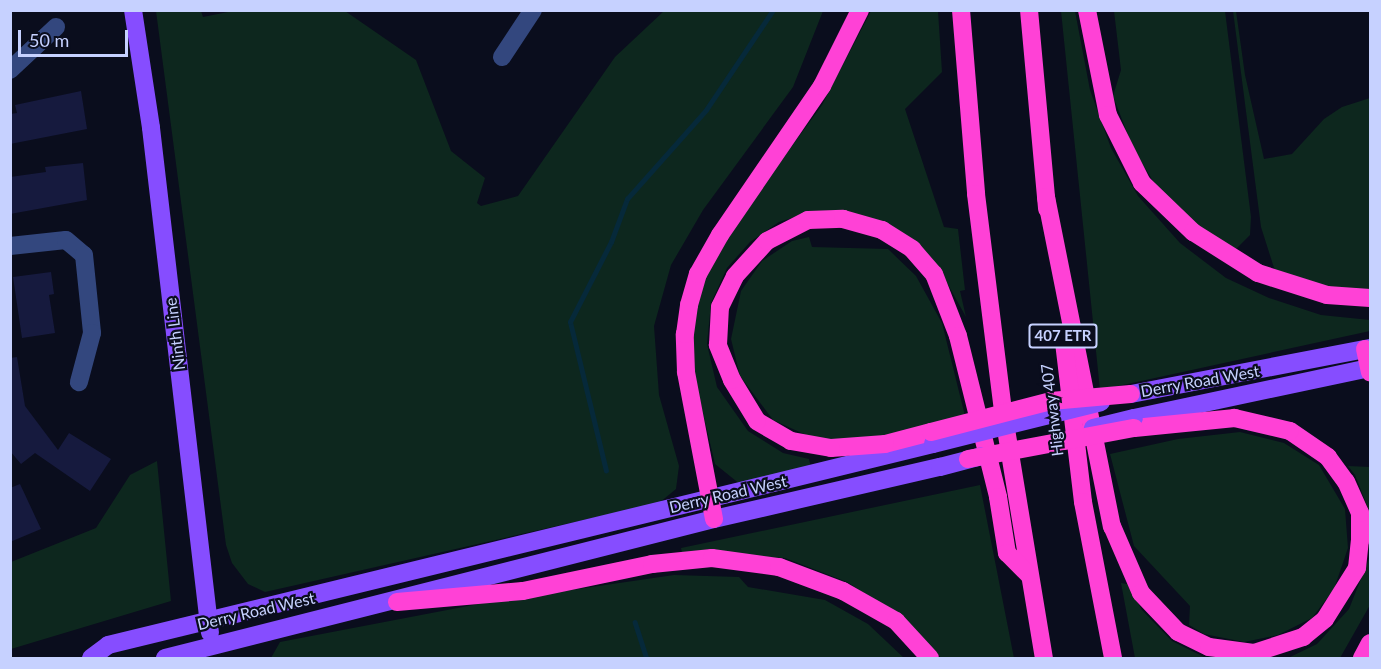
<!DOCTYPE html>
<style>
body{margin:0}
#map{position:relative;width:1381px;height:669px;overflow:hidden;background:#0a0d1d;font-family:Lato,sans-serif}
div>[style]{position:absolute}
[style*='--x']{left:calc(var(--x)*1px);top:calc(var(--y)*1px);width:calc(var(--w)*1px);rotate:calc(var(--a)*1deg)}
.green>*{inset:0;background:#0d271e}
.stream>*{height:4.5px;margin:-2.25px;padding:0 2.25px;transform-origin:2.25px;border-radius:2.25px;background:#06293a}
.building>*{inset:0;background:#161a3e}
.minor>*{height:18px;margin:-9px;padding:0 9px;transform-origin:9px;border-radius:9px;background:#33477e}
.major>*{height:18px;margin:-9px;padding:0 9px;transform-origin:9px;border-radius:9px;background:#864dff}
.highway>*{height:18px;margin:-9px;padding:0 9px;transform-origin:9px;border-radius:9px;background:#ff41d6}
.major-bridge>*{height:18px;margin:-9px;padding:0 9px;transform-origin:9px;border-radius:9px;background:#864dff}
.highway-bridge>*{height:18px;margin:-9px;padding:0 9px;transform-origin:9px;border-radius:9px;background:#ff41d6}
span{translate:-50% -50%;white-space:nowrap;text-align:center;line-height:1.15;-webkit-text-stroke:4.5px #0a0d1d;paint-order:stroke}
.shield-label span{padding:2px 4px;background:#0a0d1d;border:2px solid;border-radius:4px;-webkit-text-stroke-width:0}
.shield-label{font-size:15px;color:#c6d1ff;font-weight:700}
.street-label{font-size:16px;color:#c6d1ff}
.frame{position:absolute;inset:0;border:12px solid #c6d1ff;pointer-events:none}
.scale{position:absolute;left:18px;top:30px;width:110px;height:27px;box-sizing:border-box;border:3px solid #c6d1ff;border-top:0;padding-left:8px;font-size:18px;line-height:21px;white-space:nowrap;color:#c6d1ff;-webkit-text-stroke:4px #0a0d1d;paint-order:stroke}
</style>
<div id="map">
<div class="green">
<div style="clip-path:polygon(156px 11px,201px 11px,203px 17px,233px 11px,345px 11px,416px 60px,451px 151px,485px 178px,477px 203px,481px 206px,518px 196px,615px 57px,664px 11px,823px 11px,793px 87px,703px 210px,671px 265px,654px 326px,659px 395px,679px 466px,676px 489px,659px 503px,265px 592px,248px 584px,232px 563px,226px 545px)"></div>
<div style="clip-path:polygon(871px 11px,938px 11px,942px 72px,905px 109px,944px 227px,958px 229px,965px 290px,960px 291px,966px 317px,941px 272px,916px 243px,808px 213px,779px 222px,750px 242px,727px 268px,711px 303px,707px 344px,717px 387px,748px 431px,783px 453px,809px 459px,811px 468px,741px 485px,715px 464px,693px 371px,694px 316px,707px 274px,726px 236px,822px 105px)"></div>
<div style="clip-path:polygon(1061px 11px,1075px 11px,1090px 90px,1111px 148px,1138px 196px,1180px 243px,1226px 278px,1269px 298px,1321px 315px,1370px 320px,1370px 331px,1100px 390px)"></div>
<div style="clip-path:polygon(1114px 11px,1225px 11px,1251px 217px,1250px 235px,1231px 254px,1159px 191px,1133px 148px,1113px 96px,1121px 70px)"></div>
<div style="clip-path:polygon(1233px 11px,1236px 11px,1245px 75px,1264px 159px,1292px 154px,1324px 119px,1342px 107px,1370px 98px,1370px 292px,1334px 291px,1275px 271px,1261px 227px)"></div>
<div style="clip-path:polygon(809px 237px,812px 247px,888px 249px,916px 276px,942px 323px,966px 420px,874px 441px,815px 439px,773px 420px,740px 376px,731px 339px,741px 291px,762px 261px,792px 241px)"></div>
<div style="clip-path:polygon(1240px 432px,1284px 443px,1319px 465px,1345px 509px,1348px 548px,1334px 589px,1312px 618px,1278px 635px,1244px 642px,1204px 634px,1189px 625px,1190px 606px,1134px 546px,1110px 454px,1178px 439px)"></div>
<div style="clip-path:polygon(157px 461px,171px 601px,11px 649px,11px 562px,96px 528px,130px 475px)"></div>
<div style="clip-path:polygon(1348px 466px,1370px 467px,1370px 513px,1355px 475px)"></div>
<div style="clip-path:polygon(980px 485px,1014px 658px,941px 658px,902px 617px,847px 582px,785px 558px,682px 553px,681px 548px)"></div>
<div style="clip-path:polygon(1370px 556px,1370px 605px,1340px 658px,1288px 658px,1317px 644px,1349px 609px)"></div>
<div style="clip-path:polygon(674px 575px,739px 577px,748px 587px,825px 600px,868px 624px,904px 658px,271px 658px,280px 642px,489px 602px)"></div>
<div style="clip-path:polygon(1121px 583px,1127px 584px,1142px 610px,1172px 641px,1206px 658px,1135px 658px)"></div>
</div>
<div class="stream">
<div style="--x:606;--y:471;--w:153;--a:-103.6"></div>
<div style="--x:570;--y:322;--w:90;--a:-62.9"></div>
<div style="--x:611;--y:242;--w:46;--a:-69.6"></div>
<div style="--x:627;--y:199;--w:119;--a:-48.4"></div>
<div style="--x:706;--y:110;--w:120;--a:-56.2"></div>
<div style="--x:635;--y:622;--w:38;--a:72"></div>
</div>
<div class="building">
<div style="clip-path:polygon(81px 91px,87px 129px,10px 144px,10px 114px,17px 113px,15px 105px)"></div>
<div style="clip-path:polygon(83px 163px,87px 200px,10px 214px,10px 177px,46px 172px,45px 167px)"></div>
<div style="clip-path:polygon(51px 272px,54px 294px,49px 295px,55px 333px,22px 338px,13px 277px)"></div>
<div style="clip-path:polygon(17px 357px,25px 406px,58px 450px,69px 433px,111px 459px,90px 491px,35px 453px,21px 464px,10px 451px,10px 358px)"></div>
<div style="clip-path:polygon(20px 484px,41px 529px,10px 542px,10px 488px)"></div>
</div>
<div class="minor">
<div style="--x:502;--y:57;--w:56;--a:-56.6"></div>
<div style="--x:10;--y:70;--w:63;--a:-43.1"></div>
<div style="--x:10;--y:246;--w:56;--a:-6.1"></div>
<div style="--x:66;--y:240;--w:23;--a:40"></div>
<div style="--x:84;--y:255;--w:78;--a:84.1"></div>
<div style="--x:92;--y:333;--w:51;--a:104.9"></div>
</div>
<div class="major">
<div style="--x:133;--y:10;--w:119;--a:81.3"></div>
<div style="--x:151;--y:128;--w:508;--a:83.34"></div>
<div style="--x:1131;--y:394;--w:243;--a:-10.9"></div>
<div style="--x:1134;--y:418;--w:241;--a:-12"></div>
<div style="--x:91;--y:658;--w:21;--a:-37"></div>
<div style="--x:108;--y:645;--w:849;--a:-13.69"></div>
<div style="--x:165;--y:658;--w:566;--a:-14.21"></div>
<div style="--x:714;--y:519;--w:232;--a:-13"></div>
</div>
<div class="highway">
<div style="--x:961;--y:10;--w:185;--a:85.3"></div>
<div style="--x:976;--y:194;--w:219;--a:82.9"></div>
<div style="--x:1003;--y:411;--w:250;--a:80.6"></div>
<div style="--x:1029;--y:10;--w:200;--a:84.8"></div>
<div style="--x:1087;--y:10;--w:107;--a:78.7"></div>
<div style="--x:1108;--y:115;--w:76;--a:63.4"></div>
<div style="--x:1142;--y:183;--w:71;--a:43.9"></div>
<div style="--x:1193;--y:232;--w:77;--a:32.2"></div>
<div style="--x:1258;--y:273;--w:72;--a:17.7"></div>
<div style="--x:1327;--y:295;--w:43;--a:4"></div>
<div style="--x:1046;--y:197;--w:336;--a:78.7"></div>
<div style="--x:1112;--y:526;--w:73;--a:66.6"></div>
<div style="--x:1141;--y:593;--w:54;--a:46.5"></div>
<div style="--x:1178;--y:632;--w:34;--a:26"></div>
<div style="--x:1209;--y:647;--w:45;--a:7.6"></div>
<div style="--x:1254;--y:653;--w:52;--a:-18.1"></div>
<div style="--x:1303;--y:637;--w:28;--a:-39"></div>
<div style="--x:1325;--y:619;--w:60;--a:-57.9"></div>
<div style="--x:1357;--y:568;--w:27;--a:-84"></div>
<div style="--x:1360;--y:541;--w:28;--a:-90"></div>
<div style="--x:1360;--y:513;--w:34;--a:-114"></div>
<div style="--x:1346;--y:482;--w:31;--a:-126"></div>
<div style="--x:1328;--y:457;--w:46;--a:-145.6"></div>
<div style="--x:1290;--y:431;--w:57;--a:-166.7"></div>
<div style="--x:1235;--y:418;--w:101;--a:174.3"></div>
<div style="--x:1063;--y:334;--w:169;--a:83.2"></div>
<div style="--x:1083;--y:502;--w:159;--a:79.1"></div>
<div style="--x:1365;--y:349;--w:24;--a:78"></div>
<div style="--x:931;--y:432;--w:48;--a:165.4"></div>
<div style="--x:885;--y:444;--w:54;--a:175.8"></div>
<div style="--x:831;--y:448;--w:41;--a:-170.1"></div>
<div style="--x:791;--y:441;--w:39;--a:-150"></div>
<div style="--x:757;--y:421;--w:48;--a:-121.4"></div>
<div style="--x:732;--y:380;--w:38;--a:-112"></div>
<div style="--x:718;--y:345;--w:38;--a:-87"></div>
<div style="--x:720;--y:307;--w:34;--a:-64"></div>
<div style="--x:735;--y:276;--w:47;--a:-47.6"></div>
<div style="--x:767;--y:241;--w:46;--a:-27.1"></div>
<div style="--x:808;--y:220;--w:35;--a:-2"></div>
<div style="--x:843;--y:219;--w:41;--a:15.8"></div>
<div style="--x:882;--y:230;--w:36;--a:32"></div>
<div style="--x:912;--y:249;--w:33;--a:49"></div>
<div style="--x:934;--y:274;--w:66;--a:68.8"></div>
<div style="--x:958;--y:336;--w:166;--a:76"></div>
<div style="--x:998;--y:497;--w:57;--a:80.9"></div>
<div style="--x:1007;--y:553;--w:30;--a:45"></div>
<div style="--x:714;--y:519;--w:150;--a:-100.8"></div>
<div style="--x:686;--y:372;--w:38;--a:-92"></div>
<div style="--x:685;--y:334;--w:29;--a:-82"></div>
<div style="--x:689;--y:305;--w:32;--a:-74"></div>
<div style="--x:698;--y:274;--w:45;--a:-60.6"></div>
<div style="--x:720;--y:235;--w:181;--a:-55.6"></div>
<div style="--x:822;--y:86;--w:85;--a:-63.4"></div>
<div style="--x:397;--y:602;--w:126;--a:-5"></div>
<div style="--x:523;--y:591;--w:132;--a:-11.8"></div>
<div style="--x:652;--y:564;--w:60;--a:-5.7"></div>
<div style="--x:712;--y:558;--w:68;--a:7.7"></div>
<div style="--x:779;--y:567;--w:68;--a:20.6"></div>
<div style="--x:843;--y:591;--w:61;--a:29.5"></div>
<div style="--x:896;--y:621;--w:50;--a:47.4"></div>
<div style="--x:1362;--y:658;--w:17;--a:-62"></div>
</div>
<div class="major-bridge">
<div style="--x:1093;--y:428;--w:42;--a:-13.7"></div>
<div style="--x:933;--y:444;--w:173;--a:-14"></div>
<div style="--x:940;--y:467;--w:43;--a:-14.7"></div>
</div>
<div class="highway-bridge">
<div style="--x:931;--y:432;--w:124;--a:-14.5"></div>
<div style="--x:1051;--y:401;--w:80;--a:-5"></div>
<div style="--x:968;--y:459;--w:169;--a:-10.6"></div>
</div>
<div class="shield-label">
<span style="left:1063px;top:336px">407 ETR</span>
</div>
<div class="street-label">
<span style="left:175px;top:334px;rotate:-97deg">Ninth Line</span>
<span style="left:1200px;top:381px;rotate:-10deg">Derry Road West</span>
<span style="left:1052px;top:410px;rotate:-97deg">Highway 407</span>
<span style="left:728px;top:494px;rotate:-13deg">Derry Road West</span>
<span style="left:256px;top:611px;rotate:-13deg">Derry Road West</span>
</div>
<div class="frame"></div>
<div class="scale">50 m</div>
</div>
